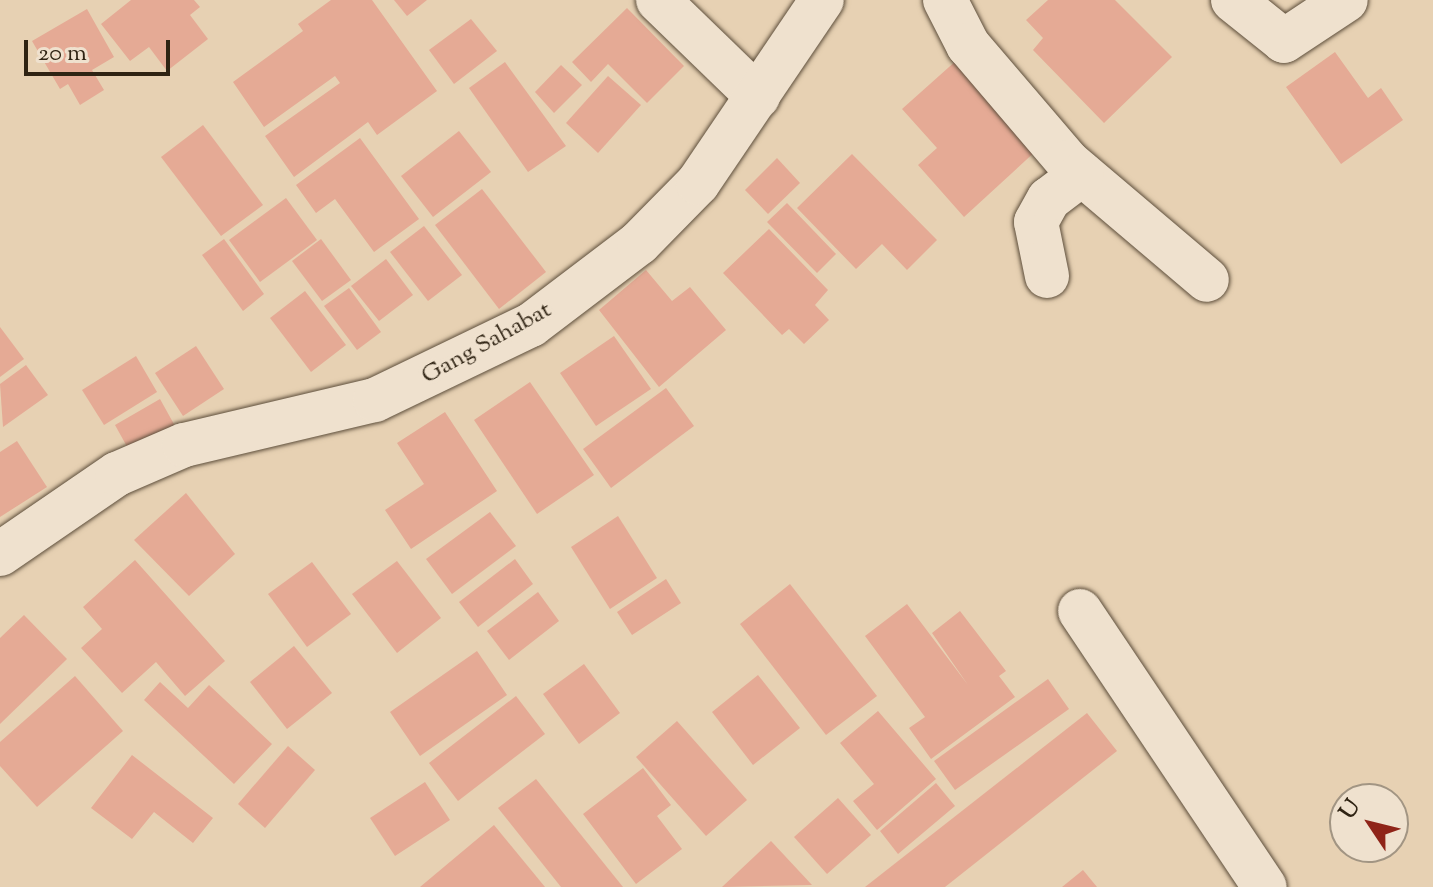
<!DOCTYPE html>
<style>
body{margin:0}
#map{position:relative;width:1433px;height:887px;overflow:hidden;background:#e7d1b3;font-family:"Sorts Mill Goudy",serif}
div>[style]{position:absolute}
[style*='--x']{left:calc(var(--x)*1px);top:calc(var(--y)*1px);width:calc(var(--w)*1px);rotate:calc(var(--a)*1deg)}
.building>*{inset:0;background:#e5aa95}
.roads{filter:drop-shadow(0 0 2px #5d4e3b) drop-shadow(0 0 2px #5d4e3b)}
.minor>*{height:44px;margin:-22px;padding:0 22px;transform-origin:22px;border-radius:22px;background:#efe1ce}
span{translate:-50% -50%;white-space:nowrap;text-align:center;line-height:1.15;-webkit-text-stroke:7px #efe1ce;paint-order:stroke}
.street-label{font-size:24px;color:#2f2313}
.north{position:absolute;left:1329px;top:783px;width:80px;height:80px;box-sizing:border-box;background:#efe1ce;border:2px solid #a29583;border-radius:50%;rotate:305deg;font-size:22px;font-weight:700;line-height:32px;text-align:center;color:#2f2313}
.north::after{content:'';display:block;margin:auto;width:28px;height:36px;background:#8f2418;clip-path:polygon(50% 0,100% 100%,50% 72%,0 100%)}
.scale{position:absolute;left:24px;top:40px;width:146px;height:36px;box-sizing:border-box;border:4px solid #2f2313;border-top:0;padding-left:10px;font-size:24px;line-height:28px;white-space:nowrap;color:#2f2313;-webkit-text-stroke:6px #efe1ce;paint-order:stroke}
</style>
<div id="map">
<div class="building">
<div style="clip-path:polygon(131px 0,194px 0,200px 7px,190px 15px,208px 39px,167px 71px,149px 47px,130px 61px,101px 24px)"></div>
<div style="clip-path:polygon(331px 0,372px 0,437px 91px,377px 135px,368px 122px,294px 177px,265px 136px,340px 83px,335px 76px,264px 127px,233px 82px,303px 31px,298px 24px)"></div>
<div style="clip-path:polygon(394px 0,427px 0,407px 16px)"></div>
<div style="clip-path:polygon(1048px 0,1115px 0,1172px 57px,1104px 123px,1033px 50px,1043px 38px,1026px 20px)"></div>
<div style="clip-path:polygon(627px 8px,684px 66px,647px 103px,608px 64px,591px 82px,572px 62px)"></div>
<div style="clip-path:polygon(87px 9px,114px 57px,92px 70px,104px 90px,80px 105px,68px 84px,60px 89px,32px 41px)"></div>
<div style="clip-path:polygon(471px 19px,497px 51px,454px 84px,429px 50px)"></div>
<div style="clip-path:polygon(1335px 52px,1368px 98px,1381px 88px,1403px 120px,1341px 164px,1286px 87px)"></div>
<div style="clip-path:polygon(958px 59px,1038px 149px,964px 217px,918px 165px,937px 148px,902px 109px)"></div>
<div style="clip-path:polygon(505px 62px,566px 146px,528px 172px,469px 88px)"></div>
<div style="clip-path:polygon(561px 65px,582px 85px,554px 113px,535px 92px)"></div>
<div style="clip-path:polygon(608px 76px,641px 105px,598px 153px,566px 123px)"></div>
<div style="clip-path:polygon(203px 125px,263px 205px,221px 236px,161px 157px)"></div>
<div style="clip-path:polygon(459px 131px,491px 172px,433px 217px,401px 176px)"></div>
<div style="clip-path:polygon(360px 138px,419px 219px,374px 252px,335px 199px,316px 213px,296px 185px)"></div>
<div style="clip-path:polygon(852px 154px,937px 240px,907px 270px,882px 244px,856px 269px,797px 208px)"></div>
<div style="clip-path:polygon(777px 158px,800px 183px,768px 214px,745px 190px)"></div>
<div style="clip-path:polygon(482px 189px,546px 272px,499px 309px,435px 225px)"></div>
<div style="clip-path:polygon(286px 198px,317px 240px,260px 282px,229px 240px)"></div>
<div style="clip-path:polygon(787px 203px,836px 254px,817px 273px,767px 222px)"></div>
<div style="clip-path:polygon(424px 226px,462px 275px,428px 301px,390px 252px)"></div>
<div style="clip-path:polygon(769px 229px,828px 290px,815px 305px,829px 320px,804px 344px,789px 329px,782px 335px,723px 273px)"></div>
<div style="clip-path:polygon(224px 239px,264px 294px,243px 311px,202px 255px)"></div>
<div style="clip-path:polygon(321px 239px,351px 280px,322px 301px,292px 261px)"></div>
<div style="clip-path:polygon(386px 259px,413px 295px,379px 321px,351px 286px)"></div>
<div style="clip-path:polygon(646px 270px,672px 301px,690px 287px,726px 330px,659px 387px,599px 310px)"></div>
<div style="clip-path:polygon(349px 288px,381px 332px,357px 350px,324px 306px)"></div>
<div style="clip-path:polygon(305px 291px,346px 345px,311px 372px,270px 318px)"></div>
<div style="clip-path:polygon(0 327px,24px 359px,0 377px)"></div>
<div style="clip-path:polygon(614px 336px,651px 389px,596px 426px,560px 373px)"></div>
<div style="clip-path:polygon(196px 346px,224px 389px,183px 416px,155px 373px)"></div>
<div style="clip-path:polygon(136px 356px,157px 392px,104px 425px,82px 390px)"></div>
<div style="clip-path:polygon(26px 365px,48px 395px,3px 427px,0 384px)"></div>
<div style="clip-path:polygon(530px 382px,594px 475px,537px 514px,474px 420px)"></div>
<div style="clip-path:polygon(666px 388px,694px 426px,611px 488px,583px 449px)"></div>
<div style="clip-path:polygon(160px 399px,175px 426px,130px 452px,115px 425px)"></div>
<div style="clip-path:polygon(445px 412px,497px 491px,411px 549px,385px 510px,424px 484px,397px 443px)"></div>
<div style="clip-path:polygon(17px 441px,47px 487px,0 517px,0 452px)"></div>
<div style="clip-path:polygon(186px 493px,235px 554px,189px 596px,134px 540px)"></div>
<div style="clip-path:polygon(490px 512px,516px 546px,452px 594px,426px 559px)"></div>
<div style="clip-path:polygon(618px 516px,657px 578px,610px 609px,571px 547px)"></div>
<div style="clip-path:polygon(515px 559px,533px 584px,478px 627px,459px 602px)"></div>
<div style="clip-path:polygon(135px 560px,225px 661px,185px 696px,156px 662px,122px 693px,81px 648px,102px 629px,83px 607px)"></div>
<div style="clip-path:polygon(397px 561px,441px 618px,397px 653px,352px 594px)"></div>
<div style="clip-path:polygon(312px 562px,351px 614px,307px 647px,268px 594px)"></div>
<div style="clip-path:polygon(666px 579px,681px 603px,632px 635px,617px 612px)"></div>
<div style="clip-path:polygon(790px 584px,877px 696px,826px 735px,740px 624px)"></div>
<div style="clip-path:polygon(538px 592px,559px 621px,509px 660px,487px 631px)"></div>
<div style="clip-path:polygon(907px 604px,968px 685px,932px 633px,960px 611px,1006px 671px,999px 676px,1015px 697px,931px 759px,909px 728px,925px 717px,865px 636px)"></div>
<div style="clip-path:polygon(24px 615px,67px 659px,0 724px,0 638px)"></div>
<div style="clip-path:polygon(294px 646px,332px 693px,287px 729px,250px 682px)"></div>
<div style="clip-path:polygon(477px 651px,507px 695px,420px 756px,390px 712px)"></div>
<div style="clip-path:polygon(584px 664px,620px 713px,579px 744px,543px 694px)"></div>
<div style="clip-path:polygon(758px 675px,800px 728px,753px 765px,712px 712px)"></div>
<div style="clip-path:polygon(75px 676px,123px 731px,37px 807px,0 766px,0 742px)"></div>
<div style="clip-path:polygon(1048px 679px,1069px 709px,955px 790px,934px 761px)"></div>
<div style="clip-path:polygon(160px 682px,188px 708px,209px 685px,272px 744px,234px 784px,144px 700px)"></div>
<div style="clip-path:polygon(516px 696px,545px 734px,458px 801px,429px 763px)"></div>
<div style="clip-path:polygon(878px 711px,936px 779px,877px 830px,853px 801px,874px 784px,840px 743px)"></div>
<div style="clip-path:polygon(1087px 713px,1117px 751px,945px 887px,865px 887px)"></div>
<div style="clip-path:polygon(677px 721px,747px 800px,706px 836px,636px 757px)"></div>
<div style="clip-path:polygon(288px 746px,315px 770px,265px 828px,238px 804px)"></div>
<div style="clip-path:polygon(132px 755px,213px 818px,193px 843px,154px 812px,132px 839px,91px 808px)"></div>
<div style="clip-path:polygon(643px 768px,671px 805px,657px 816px,682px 849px,636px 884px,583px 814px)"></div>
<div style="clip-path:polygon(536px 779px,623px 887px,561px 887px,498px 808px)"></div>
<div style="clip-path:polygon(425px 782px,450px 820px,395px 856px,370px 818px)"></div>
<div style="clip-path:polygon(936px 783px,955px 806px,898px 854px,880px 831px)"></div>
<div style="clip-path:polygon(838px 798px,871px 835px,827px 874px,794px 837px)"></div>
<div style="clip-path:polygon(494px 825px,545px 887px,420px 887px)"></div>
<div style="clip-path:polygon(771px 841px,812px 885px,722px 887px)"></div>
<div style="clip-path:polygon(1083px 870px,1097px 887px,1062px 887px)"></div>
</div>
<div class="roads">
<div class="minor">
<div style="--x:658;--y:0;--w:139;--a:44.1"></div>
<div style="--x:945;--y:0;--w:51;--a:62.9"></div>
<div style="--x:968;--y:45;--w:154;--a:49.5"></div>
<div style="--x:1068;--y:162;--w:182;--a:40.3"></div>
<div style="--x:1233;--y:0;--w:65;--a:38.8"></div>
<div style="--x:1284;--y:41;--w:74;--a:-33.5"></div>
<div style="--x:1047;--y:276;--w:55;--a:-101.5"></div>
<div style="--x:1036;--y:222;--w:26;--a:-61"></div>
<div style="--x:1049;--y:199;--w:41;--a:-37.1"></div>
<div style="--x:0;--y:554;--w:142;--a:-34.4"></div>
<div style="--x:117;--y:474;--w:73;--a:-23.4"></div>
<div style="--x:184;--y:445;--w:196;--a:-13.3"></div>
<div style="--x:375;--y:400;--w:173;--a:-25.7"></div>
<div style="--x:531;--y:325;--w:136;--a:-37.2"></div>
<div style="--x:639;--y:243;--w:84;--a:-45.5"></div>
<div style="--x:698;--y:183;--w:221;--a:-55.9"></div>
<div style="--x:1080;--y:611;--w:332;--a:56.2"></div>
</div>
</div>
<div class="street-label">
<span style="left:487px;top:344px;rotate:-29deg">Gang Sahabat</span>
</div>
<div class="north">U</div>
<div class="scale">20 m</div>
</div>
